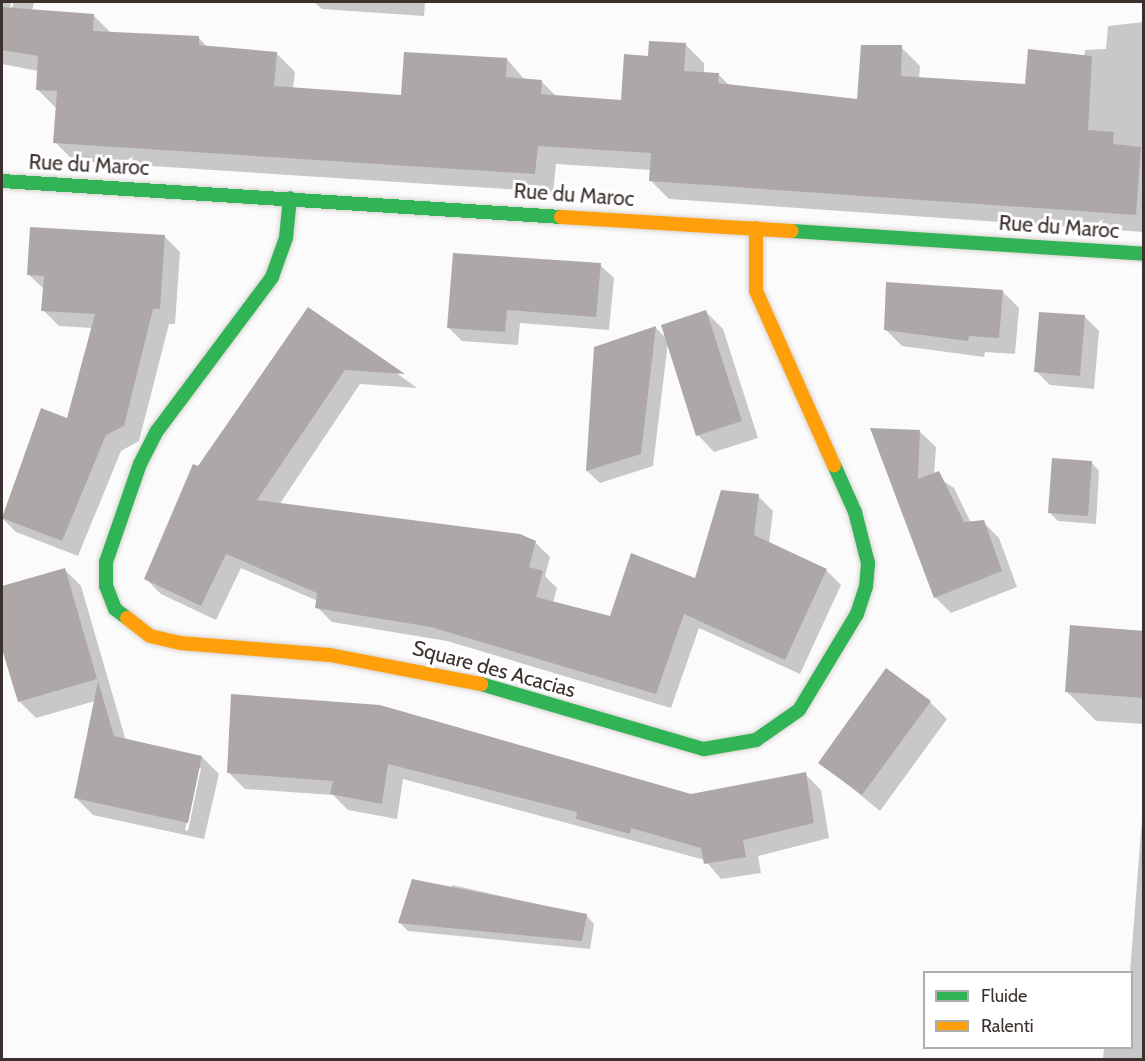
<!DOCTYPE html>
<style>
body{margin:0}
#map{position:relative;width:1145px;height:1061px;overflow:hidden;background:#fbfbfb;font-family:Cabin,sans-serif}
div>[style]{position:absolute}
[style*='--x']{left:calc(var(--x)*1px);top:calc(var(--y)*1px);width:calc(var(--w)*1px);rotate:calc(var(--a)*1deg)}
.shadow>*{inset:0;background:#0003}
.building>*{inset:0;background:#ada8a7}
.roads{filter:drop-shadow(0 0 2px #d8d2d1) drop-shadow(0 0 2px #d8d2d1)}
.fast>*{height:14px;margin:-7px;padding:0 7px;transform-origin:7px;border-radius:7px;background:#30b455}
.slow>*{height:14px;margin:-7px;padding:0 7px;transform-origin:7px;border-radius:7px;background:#ff9f0a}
span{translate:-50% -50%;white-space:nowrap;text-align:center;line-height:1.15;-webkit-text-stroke:6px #fff;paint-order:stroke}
.street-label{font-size:21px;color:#3d312e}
.frame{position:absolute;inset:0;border:3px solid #3d312e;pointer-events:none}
.legend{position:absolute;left:923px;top:971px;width:210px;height:78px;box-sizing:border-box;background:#fff;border:2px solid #b1adab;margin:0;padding:8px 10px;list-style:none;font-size:18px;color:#3d312e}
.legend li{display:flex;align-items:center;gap:12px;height:30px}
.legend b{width:30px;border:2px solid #b1adab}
</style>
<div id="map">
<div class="shadow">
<div style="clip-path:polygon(2px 2px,11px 2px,9px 15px,14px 2px,34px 2px,32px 11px,93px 15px,111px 33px,199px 38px,208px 48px,276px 53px,295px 72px,293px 88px,403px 97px,507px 59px,525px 80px,541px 81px,557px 97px,622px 102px,649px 58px,686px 45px,704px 63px,704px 73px,718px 74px,730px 86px,858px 101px,901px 47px,920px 66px,919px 79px,1026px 85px,1084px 57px,1085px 50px,1106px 49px,1108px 26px,1144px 22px,1144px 232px,669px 199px,651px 181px,652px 170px,556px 164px,553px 192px,74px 161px,55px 142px,56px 108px,37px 89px,38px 71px,2px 64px)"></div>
<div style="clip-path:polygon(314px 2px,425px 2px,424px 16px,322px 9px)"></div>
<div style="clip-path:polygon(164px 236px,180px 252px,175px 324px,169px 324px,139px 441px,121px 451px,78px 556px,16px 532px,2px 518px,42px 410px,68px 420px,92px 328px,59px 326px,43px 310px,45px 290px,28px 274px)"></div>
<div style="clip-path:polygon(600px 265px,614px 278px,609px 330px,520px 323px,518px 345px,462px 341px,449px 328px)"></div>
<div style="clip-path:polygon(1002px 291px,1019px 308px,1015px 354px,985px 352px,984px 357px,902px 346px,885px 329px)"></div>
<div style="clip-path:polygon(308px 309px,417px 388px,360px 384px,279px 505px,535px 542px,550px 557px,545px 576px,557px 588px,553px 603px,611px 618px,696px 580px,758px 496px,773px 511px,769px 544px,826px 570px,841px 585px,800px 674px,699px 628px,671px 708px,447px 641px,332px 622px,317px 607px,318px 601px,241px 568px,216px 620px,161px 594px,146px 579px,198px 468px)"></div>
<div style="clip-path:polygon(706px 312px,723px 329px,758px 438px,714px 452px,698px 435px,668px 342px,653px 466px,600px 483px,587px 471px,595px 348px,656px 328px,667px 339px)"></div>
<div style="clip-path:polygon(1084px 316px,1099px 331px,1094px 389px,1050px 385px,1036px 371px)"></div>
<div style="clip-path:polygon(872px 429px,920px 432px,936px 447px,934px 475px,954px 488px,971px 523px,983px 522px,999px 538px,1017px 587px,951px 613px,935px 597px)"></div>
<div style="clip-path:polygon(1091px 462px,1099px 471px,1096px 524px,1058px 521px,1049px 512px)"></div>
<div style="clip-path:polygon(evenodd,64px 569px,81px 586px,126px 741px,202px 757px,219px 774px,204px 839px,93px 815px,76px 798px,95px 701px,36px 718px,19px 701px,2px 617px,2px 588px,64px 569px,198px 768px,201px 768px,188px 831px,185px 830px,198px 768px)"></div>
<div style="clip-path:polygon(1072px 626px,1144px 631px,1144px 724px,1096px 721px,1067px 692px)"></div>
<div style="clip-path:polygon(233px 696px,691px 795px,805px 774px,821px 790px,829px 838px,758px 856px,761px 873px,721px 879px,705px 860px,403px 779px,397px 819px,348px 810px,333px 795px,245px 789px,229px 773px)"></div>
<div style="clip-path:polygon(930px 702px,947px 719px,880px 811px,820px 762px)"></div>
<div style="clip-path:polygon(1144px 794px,1144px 1060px,1103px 1060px,1104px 1048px,1132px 1048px,1130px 972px)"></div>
<div style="clip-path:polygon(452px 885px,586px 915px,594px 924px,590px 949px,408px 931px,400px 923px,451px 891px)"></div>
</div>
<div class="building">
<div style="clip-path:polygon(2px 7px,94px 14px,93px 31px,199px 36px,199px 45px,277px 52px,274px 86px,401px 95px,404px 52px,507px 58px,506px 77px,542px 80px,541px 94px,621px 100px,624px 54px,648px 56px,649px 41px,686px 43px,684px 71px,719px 73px,718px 83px,857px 99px,861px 45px,902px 45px,901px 76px,1025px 84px,1028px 49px,1092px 56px,1088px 130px,1114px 132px,1113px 144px,1141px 147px,1136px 215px,649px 181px,651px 153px,538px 146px,535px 174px,53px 143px,57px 91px,36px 90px,38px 56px,2px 50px)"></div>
<div style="clip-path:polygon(30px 227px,165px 235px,160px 309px,153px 309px,124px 426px,106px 435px,62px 541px,2px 518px,41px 408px,67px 418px,95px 314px,41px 311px,44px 276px,27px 275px)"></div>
<div style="clip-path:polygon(453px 253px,601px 263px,596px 317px,507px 310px,505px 332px,447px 328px)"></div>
<div style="clip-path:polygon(886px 282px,1003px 290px,999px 338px,969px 336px,968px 341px,884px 330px)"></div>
<div style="clip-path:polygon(308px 307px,405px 374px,345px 370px,257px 500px,520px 534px,536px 541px,529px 567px,543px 571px,536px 597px,610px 616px,631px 553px,695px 578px,721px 490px,759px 494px,754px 535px,827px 569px,785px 660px,684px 614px,656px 694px,431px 627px,315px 608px,317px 593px,226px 554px,201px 606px,144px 579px,193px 464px,198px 466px)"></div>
<div style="clip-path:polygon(706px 310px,742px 421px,696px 436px,661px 325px)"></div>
<div style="clip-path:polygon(1039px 312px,1085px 315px,1080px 376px,1034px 372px)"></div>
<div style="clip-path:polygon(656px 326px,641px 454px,586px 471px,594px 347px)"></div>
<div style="clip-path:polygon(870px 428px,920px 430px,918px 479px,939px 471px,964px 522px,984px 520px,1002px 571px,934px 598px)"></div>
<div style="clip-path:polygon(1052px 458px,1092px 461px,1088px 516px,1048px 513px)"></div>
<div style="clip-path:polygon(65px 568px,97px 679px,18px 702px,2px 649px,2px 586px)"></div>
<div style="clip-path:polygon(1070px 625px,1143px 631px,1143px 698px,1065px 692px)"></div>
<div style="clip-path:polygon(886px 668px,931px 701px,862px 795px,818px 763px)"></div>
<div style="clip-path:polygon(98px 681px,114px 736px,202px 756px,188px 823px,74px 798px)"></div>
<div style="clip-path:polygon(231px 694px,380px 705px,691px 794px,806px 772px,814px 823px,743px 840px,746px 857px,704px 864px,701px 848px,631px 828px,630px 834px,576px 819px,577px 812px,388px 764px,382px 804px,330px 794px,333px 781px,227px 773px)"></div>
<div style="clip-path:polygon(412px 879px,587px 914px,582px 941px,398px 923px)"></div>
</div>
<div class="roads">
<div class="fast">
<div style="--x:2;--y:181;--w:560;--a:3.68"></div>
<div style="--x:792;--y:231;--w:353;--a:3.7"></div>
<div style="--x:127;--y:618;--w:15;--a:-143"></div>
<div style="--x:115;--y:609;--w:25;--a:-111"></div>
<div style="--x:106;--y:586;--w:24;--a:-90"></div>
<div style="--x:106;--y:562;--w:104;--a:-70.9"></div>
<div style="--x:140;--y:464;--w:37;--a:-63"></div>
<div style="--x:157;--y:431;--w:192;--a:-53.2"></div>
<div style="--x:272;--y:277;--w:41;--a:-70.3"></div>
<div style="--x:286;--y:238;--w:40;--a:-84.3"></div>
<div style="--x:481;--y:684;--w:232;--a:16.3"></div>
<div style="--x:704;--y:749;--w:53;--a:-9.8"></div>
<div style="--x:756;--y:740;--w:52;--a:-34.9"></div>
<div style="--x:799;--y:710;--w:112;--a:-58.9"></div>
<div style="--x:857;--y:614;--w:28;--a:-72"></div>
<div style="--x:866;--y:587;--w:24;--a:-85"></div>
<div style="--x:868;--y:563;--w:53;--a:-104.3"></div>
<div style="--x:855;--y:512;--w:51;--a:-114.1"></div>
</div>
<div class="slow">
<div style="--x:561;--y:217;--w:231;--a:3.5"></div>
<div style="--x:756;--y:228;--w:63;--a:90"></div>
<div style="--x:756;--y:291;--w:191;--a:65.9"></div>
<div style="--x:127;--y:618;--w:29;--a:38"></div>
<div style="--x:150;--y:636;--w:31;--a:13"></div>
<div style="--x:180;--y:643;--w:150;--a:4.6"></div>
<div style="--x:330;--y:655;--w:154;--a:10.9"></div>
</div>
</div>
<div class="street-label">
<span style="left:89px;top:165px;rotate:3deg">Rue du Maroc</span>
<span style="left:574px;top:195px;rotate:4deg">Rue du Maroc</span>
<span style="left:1059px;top:227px;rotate:4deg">Rue du Maroc</span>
<span style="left:494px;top:669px;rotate:15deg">Square des Acacias</span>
</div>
<div class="frame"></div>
<ul class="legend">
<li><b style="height:8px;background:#30b455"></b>Fluide</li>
<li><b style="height:8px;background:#ff9f0a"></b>Ralenti</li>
</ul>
</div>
